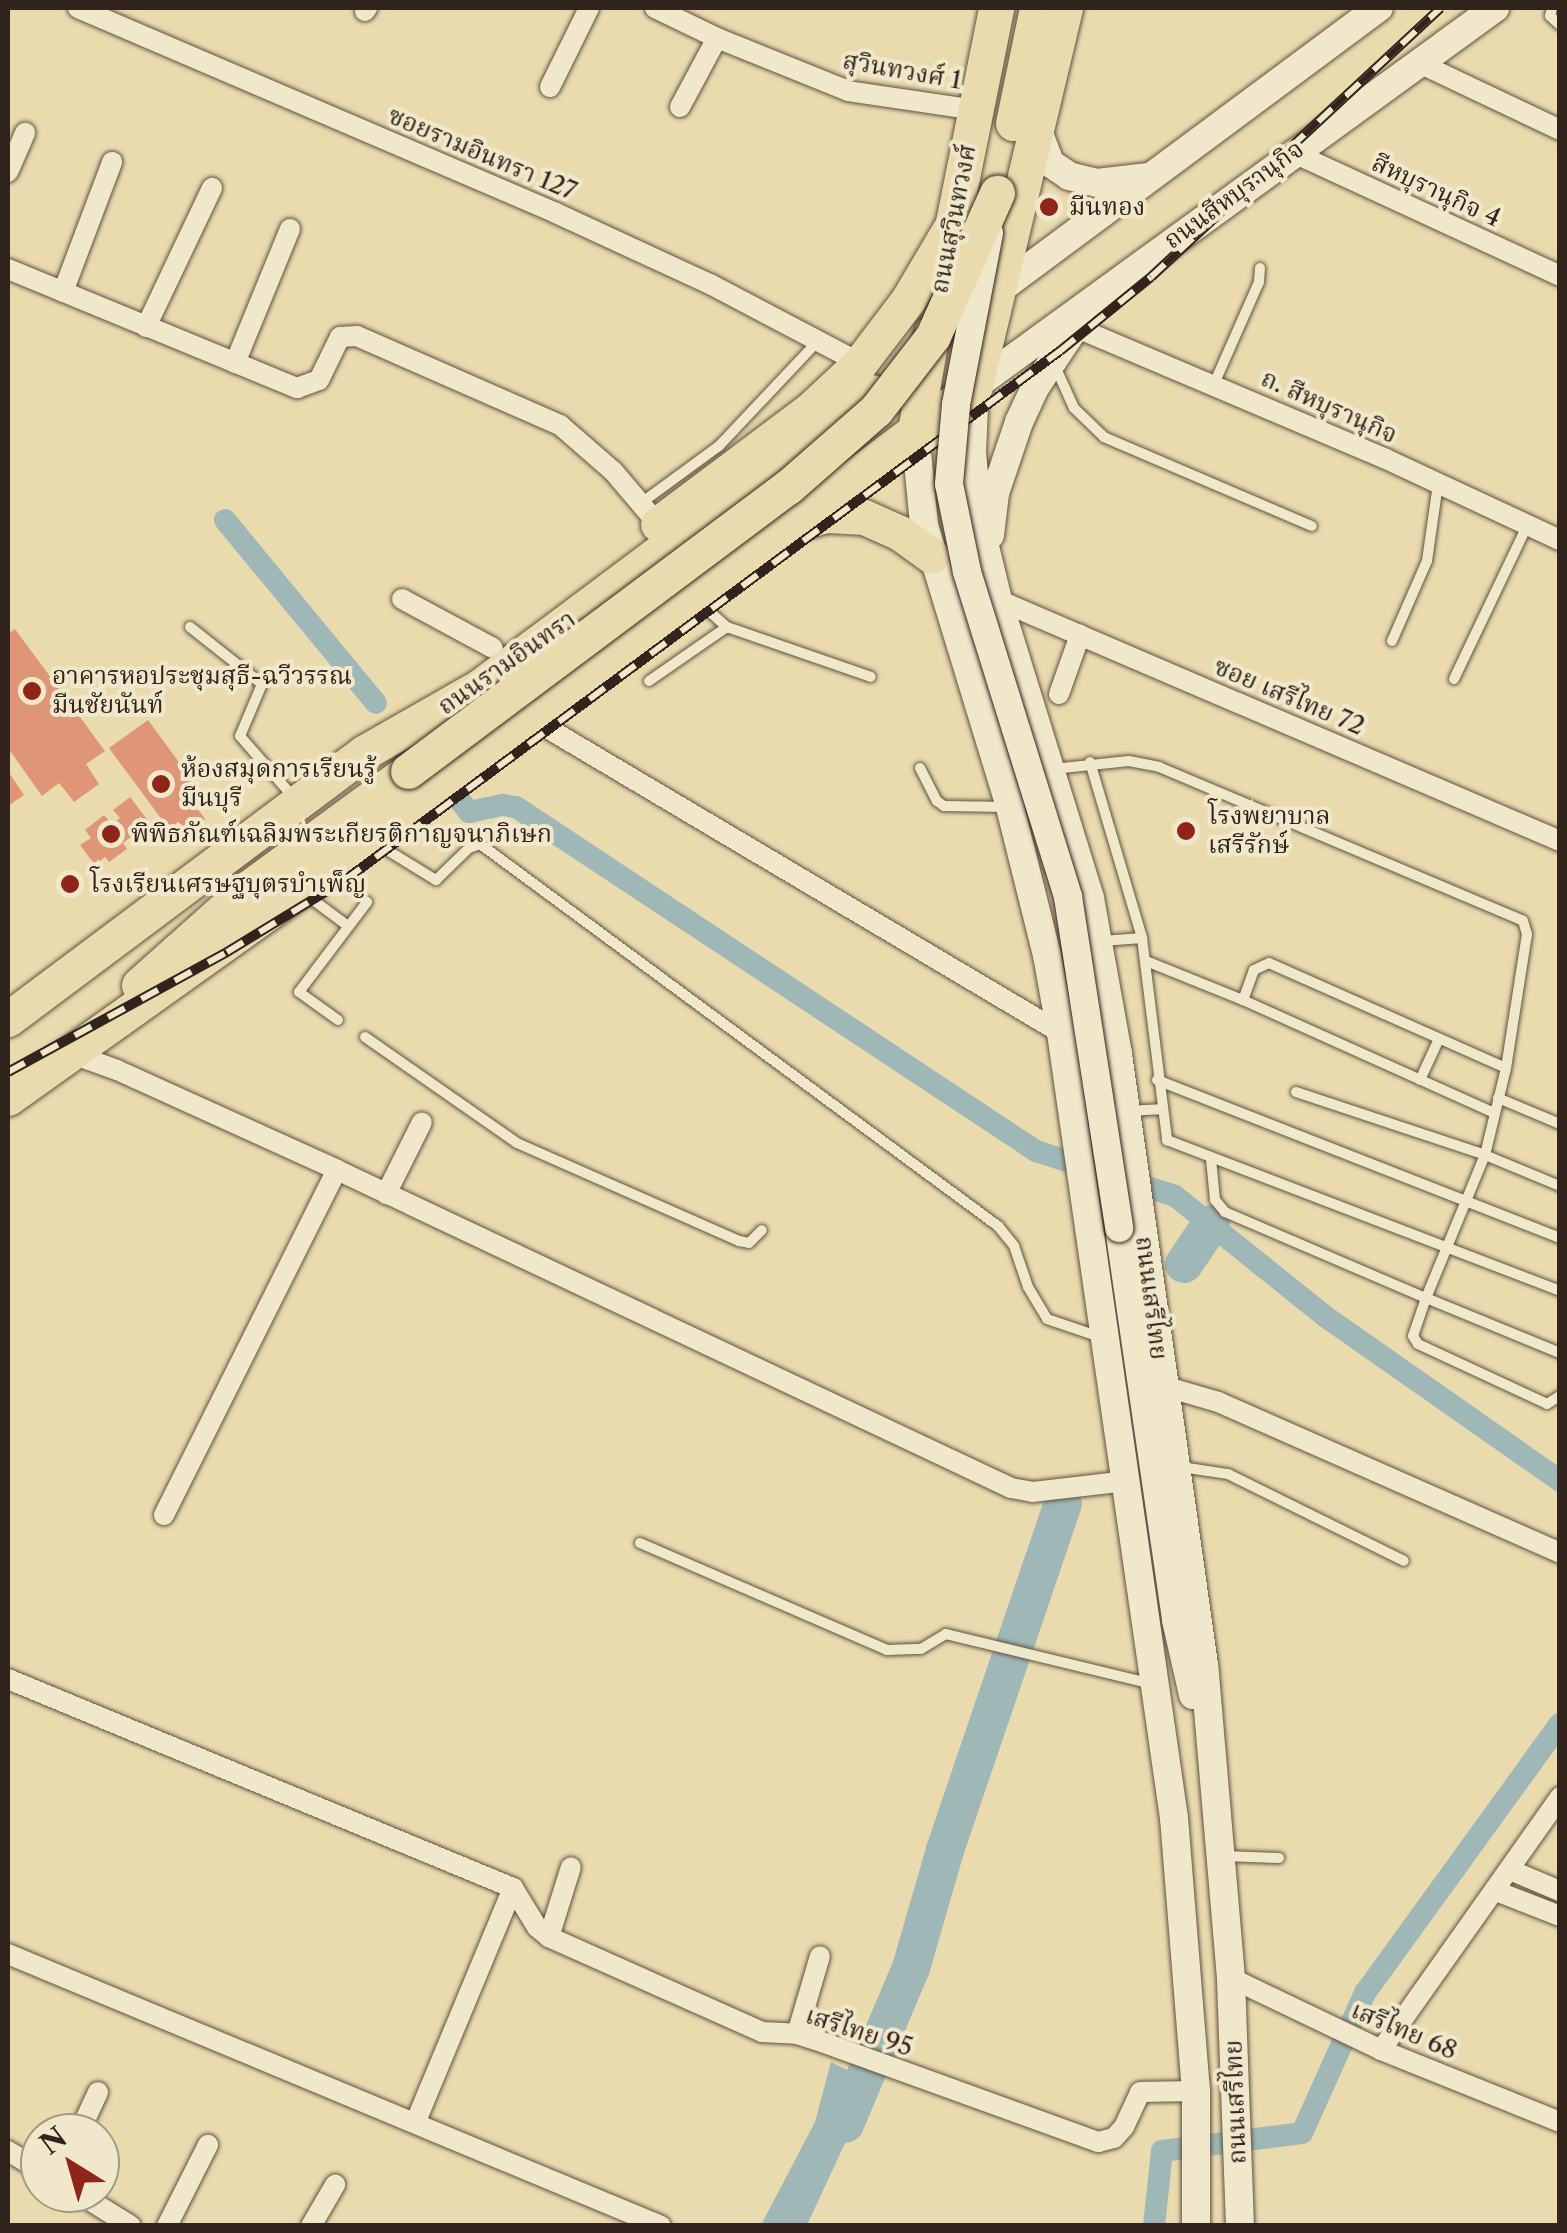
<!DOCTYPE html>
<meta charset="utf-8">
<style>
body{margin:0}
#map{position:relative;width:1567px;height:2233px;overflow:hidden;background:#eadbaf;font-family:"Libre Caslon Text","Noto Serif Thai",serif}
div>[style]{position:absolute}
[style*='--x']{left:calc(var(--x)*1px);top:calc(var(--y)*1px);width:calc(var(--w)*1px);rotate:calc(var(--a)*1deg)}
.water>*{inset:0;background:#9fb8b7}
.canal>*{height:22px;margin:-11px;padding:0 11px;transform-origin:11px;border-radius:11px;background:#9fb8b7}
.river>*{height:38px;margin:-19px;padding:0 19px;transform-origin:19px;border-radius:19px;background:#9fb8b7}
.building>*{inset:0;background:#df9677}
.roads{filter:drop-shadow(0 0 2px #605142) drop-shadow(0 0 2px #605142)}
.lane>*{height:10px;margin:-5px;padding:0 5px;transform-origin:5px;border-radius:5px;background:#f1e8cb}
.street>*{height:20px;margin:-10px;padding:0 10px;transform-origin:10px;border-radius:10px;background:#f1e8cb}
.secondary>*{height:28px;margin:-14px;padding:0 14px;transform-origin:14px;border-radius:14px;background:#f1e8cb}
.highway>*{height:35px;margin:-17.5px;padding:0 17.5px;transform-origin:17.5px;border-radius:17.5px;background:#eadbaf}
.rail>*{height:10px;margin-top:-5px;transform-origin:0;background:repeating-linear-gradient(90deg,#f1e8cb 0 19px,#32231d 0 38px);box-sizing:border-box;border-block:2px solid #32231d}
.bridges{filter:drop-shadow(0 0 2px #32231d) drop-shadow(0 0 2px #32231d)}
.secondary-bridge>*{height:28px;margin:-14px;padding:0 14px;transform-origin:14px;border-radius:14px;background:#f1e8cb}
.highway-bridge>*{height:35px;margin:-17.5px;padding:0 17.5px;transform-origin:17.5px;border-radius:17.5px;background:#eadbaf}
.dots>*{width:28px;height:28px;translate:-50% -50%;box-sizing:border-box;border:5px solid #f1e8cb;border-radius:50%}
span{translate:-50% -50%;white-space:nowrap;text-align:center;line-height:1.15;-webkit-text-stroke:8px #f1e8cb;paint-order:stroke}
.street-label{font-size:25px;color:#32231d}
.poi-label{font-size:25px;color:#32231d}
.left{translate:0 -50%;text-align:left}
.frame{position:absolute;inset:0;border:10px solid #32231d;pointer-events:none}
.north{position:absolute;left:20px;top:2113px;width:100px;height:100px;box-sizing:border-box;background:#f1e8cb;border:2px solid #a59985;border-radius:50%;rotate:323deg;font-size:28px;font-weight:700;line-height:40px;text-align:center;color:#32231d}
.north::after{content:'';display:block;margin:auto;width:35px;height:45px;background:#8f2418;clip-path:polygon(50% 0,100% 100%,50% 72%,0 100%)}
</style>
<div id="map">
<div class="water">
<div style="clip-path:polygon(831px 2062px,873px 2083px,807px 2225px,761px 2225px,815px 2122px)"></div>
</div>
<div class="canal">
<div style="--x:225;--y:520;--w:237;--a:50.5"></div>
<div style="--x:461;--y:802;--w:13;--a:51"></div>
<div style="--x:469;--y:812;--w:35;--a:-12"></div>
<div style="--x:503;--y:805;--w:13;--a:9"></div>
<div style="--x:516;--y:807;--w:623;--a:33.49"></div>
<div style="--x:1036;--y:1151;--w:62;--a:17.9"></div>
<div style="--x:1125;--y:1180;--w:52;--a:17.7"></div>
<div style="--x:1175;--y:1196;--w:193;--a:38.7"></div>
<div style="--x:1326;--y:1317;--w:286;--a:35"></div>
<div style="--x:1154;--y:2226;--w:75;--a:-83.9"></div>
<div style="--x:1162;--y:2151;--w:141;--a:-7.3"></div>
<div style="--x:1302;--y:2133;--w:154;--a:-65.8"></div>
<div style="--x:1365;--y:1993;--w:332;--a:-54.1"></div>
</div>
<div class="river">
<div style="--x:1184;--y:1264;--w:48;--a:-56"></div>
<div style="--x:845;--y:2124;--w:169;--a:-67.1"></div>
<div style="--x:911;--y:1968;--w:123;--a:-73.9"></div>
<div style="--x:945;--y:1850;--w:366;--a:-71.2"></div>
</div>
<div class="building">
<div style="clip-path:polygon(15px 629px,105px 751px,86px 764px,99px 784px,74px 802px,59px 783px,42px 796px,8px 748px,8px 634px)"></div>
<div style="clip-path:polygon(148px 720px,192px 780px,182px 787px,205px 819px,177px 840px,109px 748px)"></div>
<div style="clip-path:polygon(8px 771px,24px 795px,8px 806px)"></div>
<div style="clip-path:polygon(130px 797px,150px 823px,123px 843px,127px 849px,109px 862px,105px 857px,95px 865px,80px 845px,91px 838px,85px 830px,104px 815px,112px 824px,120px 818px,113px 810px)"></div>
</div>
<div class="roads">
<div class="lane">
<div style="--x:1552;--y:8;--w:8;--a:104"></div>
<div style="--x:1550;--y:16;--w:13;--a:42"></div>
<div style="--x:1055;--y:366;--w:46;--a:65.7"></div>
<div style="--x:1074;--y:408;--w:42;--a:44"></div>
<div style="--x:1104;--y:437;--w:226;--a:23.2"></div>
<div style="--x:1214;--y:384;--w:111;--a:-66.2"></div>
<div style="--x:1259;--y:282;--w:14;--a:-86"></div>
<div style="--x:641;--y:503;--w:97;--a:-36.2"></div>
<div style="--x:719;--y:446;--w:144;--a:-46.7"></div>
<div style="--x:699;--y:602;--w:38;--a:42"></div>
<div style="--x:727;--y:627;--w:152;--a:19.1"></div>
<div style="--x:190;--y:627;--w:92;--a:38.4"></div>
<div style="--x:262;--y:684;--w:56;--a:112.9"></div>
<div style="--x:240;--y:736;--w:82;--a:48.9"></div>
<div style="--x:1392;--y:641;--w:87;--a:-66.4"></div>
<div style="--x:1427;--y:561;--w:78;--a:-81.9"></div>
<div style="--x:1454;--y:679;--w:170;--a:-64.5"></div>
<div style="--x:649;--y:681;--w:95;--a:-34.7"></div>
<div style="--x:1090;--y:762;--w:184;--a:73.5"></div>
<div style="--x:1142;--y:938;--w:204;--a:82.9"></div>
<div style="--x:1167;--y:1140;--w:421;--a:21"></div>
<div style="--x:920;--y:768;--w:37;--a:63"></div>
<div style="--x:937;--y:801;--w:9;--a:36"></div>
<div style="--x:944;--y:806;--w:65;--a:0.9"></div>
<div style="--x:1053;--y:769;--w:76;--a:-6"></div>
<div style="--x:1129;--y:761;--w:31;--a:11"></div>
<div style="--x:1159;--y:767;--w:395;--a:22.9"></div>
<div style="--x:1523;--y:921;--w:14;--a:73"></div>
<div style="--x:1527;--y:934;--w:136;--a:98.9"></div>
<div style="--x:1506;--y:1068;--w:259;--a:-156.1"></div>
<div style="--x:1269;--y:963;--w:17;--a:155"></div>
<div style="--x:1254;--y:970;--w:32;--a:110"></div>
<div style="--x:1243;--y:1000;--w:275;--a:24.2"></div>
<div style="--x:374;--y:842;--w:73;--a:31.5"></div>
<div style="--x:436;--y:880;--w:46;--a:-44.1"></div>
<div style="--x:469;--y:848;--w:12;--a:-20"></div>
<div style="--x:480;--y:844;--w:644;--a:36.41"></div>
<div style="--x:998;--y:1226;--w:26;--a:51"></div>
<div style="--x:1014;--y:1246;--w:43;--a:71.1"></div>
<div style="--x:1028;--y:1287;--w:37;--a:59"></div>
<div style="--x:1047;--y:1319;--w:56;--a:18.8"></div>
<div style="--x:305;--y:894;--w:54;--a:36.7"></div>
<div style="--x:1102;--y:941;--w:40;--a:-4.3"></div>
<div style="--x:1146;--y:961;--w:105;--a:21.9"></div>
<div style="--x:338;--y:1020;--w:48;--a:-144.3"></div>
<div style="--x:299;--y:992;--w:113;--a:-52.9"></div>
<div style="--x:365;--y:1037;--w:185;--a:34.9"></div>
<div style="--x:517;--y:1143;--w:243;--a:23.8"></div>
<div style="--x:739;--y:1241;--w:10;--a:11"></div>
<div style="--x:749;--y:1243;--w:18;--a:-45"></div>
<div style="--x:1157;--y:1080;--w:433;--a:21.4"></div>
<div style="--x:1420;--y:1080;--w:43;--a:-65.2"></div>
<div style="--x:1296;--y:1092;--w:199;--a:18.4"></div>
<div style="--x:1485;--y:1155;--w:81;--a:22.5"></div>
<div style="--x:1498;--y:1098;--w:67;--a:22.8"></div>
<div style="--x:1126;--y:1111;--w:34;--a:-3"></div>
<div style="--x:1211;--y:1159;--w:41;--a:84.4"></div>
<div style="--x:1215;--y:1200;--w:16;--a:50"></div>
<div style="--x:1225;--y:1212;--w:219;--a:23.2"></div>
<div style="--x:1426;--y:1298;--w:155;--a:-67.6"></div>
<div style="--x:1485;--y:1155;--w:89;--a:-76.4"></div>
<div style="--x:1560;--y:1353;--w:145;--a:-157.7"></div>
<div style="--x:1426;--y:1298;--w:40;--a:108.9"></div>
<div style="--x:1413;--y:1336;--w:9;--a:58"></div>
<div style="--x:1418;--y:1344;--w:142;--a:24.9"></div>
<div style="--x:1547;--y:1404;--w:15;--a:-32"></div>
<div style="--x:1181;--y:1467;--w:48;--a:8.5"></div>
<div style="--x:1228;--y:1474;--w:196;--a:26.3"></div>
<div style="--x:640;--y:1543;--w:269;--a:23.4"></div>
<div style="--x:887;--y:1650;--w:34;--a:-2"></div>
<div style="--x:921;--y:1649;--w:29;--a:-31"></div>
<div style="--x:946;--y:1634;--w:212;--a:13.6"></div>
<div style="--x:1222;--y:1856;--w:57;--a:2"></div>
</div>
<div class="street">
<div style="--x:78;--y:8;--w:520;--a:23.21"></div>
<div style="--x:556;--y:213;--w:170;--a:24.8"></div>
<div style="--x:710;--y:284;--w:170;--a:27.8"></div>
<div style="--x:655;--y:8;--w:69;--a:25.8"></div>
<div style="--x:717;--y:38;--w:141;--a:22"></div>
<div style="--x:848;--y:91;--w:129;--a:8.4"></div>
<div style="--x:365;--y:11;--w:4;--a:-56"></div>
<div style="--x:1417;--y:62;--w:158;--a:25.4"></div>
<div style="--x:550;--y:87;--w:88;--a:-63.7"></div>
<div style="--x:680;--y:107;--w:78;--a:-61.8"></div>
<div style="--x:1292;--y:152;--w:295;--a:24.8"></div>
<div style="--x:8;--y:172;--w:43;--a:-66.4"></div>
<div style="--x:8;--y:269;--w:313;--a:22.4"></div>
<div style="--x:297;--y:388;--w:23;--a:-20"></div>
<div style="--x:319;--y:380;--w:48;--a:-64"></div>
<div style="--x:340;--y:337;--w:17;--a:-3"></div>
<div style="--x:357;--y:336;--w:222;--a:23.7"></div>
<div style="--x:560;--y:425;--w:70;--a:41"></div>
<div style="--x:613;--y:471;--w:70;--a:49.7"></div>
<div style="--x:63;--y:292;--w:139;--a:-69.3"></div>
<div style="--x:146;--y:327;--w:154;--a:-64.6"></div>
<div style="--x:1075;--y:327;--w:338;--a:23"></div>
<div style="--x:1386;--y:459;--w:192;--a:25"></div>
<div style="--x:235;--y:363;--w:145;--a:-67.7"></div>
<div style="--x:402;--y:599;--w:103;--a:28.3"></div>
<div style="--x:998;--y:600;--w:611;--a:23.21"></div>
<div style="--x:1059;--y:694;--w:63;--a:-70.4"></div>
<div style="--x:532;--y:719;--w:615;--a:30.69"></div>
<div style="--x:70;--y:1053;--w:50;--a:19.9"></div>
<div style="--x:117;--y:1070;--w:242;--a:24.4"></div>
<div style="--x:337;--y:1170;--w:745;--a:25.26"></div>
<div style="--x:1011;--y:1488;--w:22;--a:10"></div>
<div style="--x:1033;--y:1492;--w:95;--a:-6.7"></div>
<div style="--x:386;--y:1194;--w:80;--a:-63.4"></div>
<div style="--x:1163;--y:1386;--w:57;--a:16.2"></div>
<div style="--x:1218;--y:1402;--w:374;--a:23.8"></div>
<div style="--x:164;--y:1515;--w:386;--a:-63.4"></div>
<div style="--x:8;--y:1679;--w:547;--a:22.48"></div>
<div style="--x:513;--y:1888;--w:252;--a:112.6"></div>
<div style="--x:1510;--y:1870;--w:54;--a:22.8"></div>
<div style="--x:513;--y:1888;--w:46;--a:58.4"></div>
<div style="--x:537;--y:1927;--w:16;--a:40"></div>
<div style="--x:549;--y:1937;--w:233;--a:24"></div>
<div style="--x:762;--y:2032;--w:35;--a:3"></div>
<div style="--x:797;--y:2034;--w:26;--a:18"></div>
<div style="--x:822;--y:2042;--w:294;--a:19.9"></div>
<div style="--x:1098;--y:2142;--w:16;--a:-14"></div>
<div style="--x:1114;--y:2138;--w:15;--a:-48"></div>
<div style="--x:1124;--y:2127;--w:38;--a:-65"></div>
<div style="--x:1140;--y:2092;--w:56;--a:-1"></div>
<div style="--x:1496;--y:1891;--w:69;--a:21.3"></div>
<div style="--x:549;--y:1937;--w:73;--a:-72.6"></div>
<div style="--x:8;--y:1954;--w:707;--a:22.61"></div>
<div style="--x:1231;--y:1978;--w:166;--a:25.6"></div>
<div style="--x:1381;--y:2050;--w:193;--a:21.9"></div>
<div style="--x:797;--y:2034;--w:81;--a:-73.6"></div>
<div style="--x:1381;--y:2050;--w:310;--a:-54.7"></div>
<div style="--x:79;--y:2133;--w:45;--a:-65.1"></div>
<div style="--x:8;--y:2151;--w:37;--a:31"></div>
<div style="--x:78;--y:2193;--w:62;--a:31.9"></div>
<div style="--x:167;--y:2226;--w:91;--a:-63.2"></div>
<div style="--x:311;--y:2226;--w:48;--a:-59.7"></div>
</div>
<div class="secondary">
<div style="--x:1036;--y:126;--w:40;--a:69"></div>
<div style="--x:1050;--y:163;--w:23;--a:34"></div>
<div style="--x:1069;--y:176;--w:29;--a:14"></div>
<div style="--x:1097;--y:183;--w:52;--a:-6.6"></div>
<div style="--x:996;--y:292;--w:477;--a:-36.6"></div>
<div style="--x:915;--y:431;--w:94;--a:84.5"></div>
<div style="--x:924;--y:525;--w:295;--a:73"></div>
<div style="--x:1010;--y:807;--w:153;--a:76"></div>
<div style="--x:1047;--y:955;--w:79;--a:79.8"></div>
<div style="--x:1061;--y:1033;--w:793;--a:81.81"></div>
<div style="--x:1174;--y:1818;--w:274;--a:85.4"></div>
<div style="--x:1196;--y:2091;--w:135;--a:90"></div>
<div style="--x:990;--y:535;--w:42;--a:-83.2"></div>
<div style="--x:995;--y:493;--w:75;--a:-71.3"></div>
<div style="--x:1019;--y:422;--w:40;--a:-65"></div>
<div style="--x:1036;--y:386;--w:79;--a:-56.3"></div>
<div style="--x:1119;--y:1228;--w:396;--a:81.7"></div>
<div style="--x:1176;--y:1620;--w:77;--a:77.2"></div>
<div style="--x:1240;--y:2226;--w:248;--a:-92.1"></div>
<div style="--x:1231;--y:1978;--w:314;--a:-94.9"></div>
<div style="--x:1204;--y:1665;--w:617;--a:-98.01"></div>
<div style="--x:1118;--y:1054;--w:158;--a:-100.2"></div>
<div style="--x:1090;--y:898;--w:312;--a:-107.2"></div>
<div style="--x:998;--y:600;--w:84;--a:-103.7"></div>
<div style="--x:978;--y:518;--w:66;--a:-95.2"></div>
<div style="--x:972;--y:452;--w:66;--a:-87.4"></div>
<div style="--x:975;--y:386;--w:643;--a:-36.01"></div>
</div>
<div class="highway">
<div style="--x:1013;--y:123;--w:117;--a:-78.2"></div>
<div style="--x:948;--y:247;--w:244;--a:-78.6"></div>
<div style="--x:915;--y:431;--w:100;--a:-80.3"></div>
<div style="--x:800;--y:522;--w:28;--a:-15"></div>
<div style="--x:827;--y:515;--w:37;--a:3"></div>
<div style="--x:864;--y:517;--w:39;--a:24"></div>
<div style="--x:900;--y:533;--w:39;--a:36"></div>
<div style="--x:658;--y:524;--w:191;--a:-36.9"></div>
<div style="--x:811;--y:409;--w:67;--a:-43.2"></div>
<div style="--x:860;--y:363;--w:79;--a:-52.7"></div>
<div style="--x:908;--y:300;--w:88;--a:-59.4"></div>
<div style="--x:139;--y:985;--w:146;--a:-41.7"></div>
<div style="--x:248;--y:888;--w:198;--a:-36.2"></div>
<div style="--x:8;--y:1019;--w:446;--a:-36.8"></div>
<div style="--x:365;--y:752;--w:131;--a:-29.7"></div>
<div style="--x:479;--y:687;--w:492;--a:-36.8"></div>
<div style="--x:8;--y:1098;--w:359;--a:-35.5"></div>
<div style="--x:300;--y:890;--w:842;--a:-36.75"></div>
<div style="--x:975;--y:386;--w:389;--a:-76.6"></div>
</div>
</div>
<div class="rail">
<div style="--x:8;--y:1072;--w:250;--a:-28.7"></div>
<div style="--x:227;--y:952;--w:138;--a:-31.4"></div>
<div style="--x:345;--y:880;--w:889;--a:-36.5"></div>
<div style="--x:1060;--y:351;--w:117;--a:-39.1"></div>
<div style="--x:1151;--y:277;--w:395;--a:-42.9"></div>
</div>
<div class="bridges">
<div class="secondary-bridge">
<div style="--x:989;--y:233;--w:175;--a:100.9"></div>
<div style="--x:956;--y:405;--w:79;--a:95.1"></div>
<div style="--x:949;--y:484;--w:90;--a:78.4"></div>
<div style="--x:967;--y:572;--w:340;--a:72.7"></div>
<div style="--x:1068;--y:897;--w:335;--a:81.2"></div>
</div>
<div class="highway-bridge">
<div style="--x:408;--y:771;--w:474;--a:-36.8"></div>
<div style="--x:788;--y:487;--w:117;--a:-41.2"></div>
<div style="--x:876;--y:410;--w:93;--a:-52.4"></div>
<div style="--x:933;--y:336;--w:157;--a:-65.9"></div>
</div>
</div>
<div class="dots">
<div style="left:1049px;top:207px;background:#8f2418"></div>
<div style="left:32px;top:691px;background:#8f2418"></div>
<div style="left:161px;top:784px;background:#8f2418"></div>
<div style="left:1186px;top:831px;background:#8f2418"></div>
<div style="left:111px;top:834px;background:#8f2418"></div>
<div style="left:70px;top:884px;background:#8f2418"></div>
</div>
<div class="street-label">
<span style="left:902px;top:71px;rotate:10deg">สุวินทวงศ์ 1</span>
<span style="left:482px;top:154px;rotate:23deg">ซอยรามอินทรา 127</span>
<span style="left:1436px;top:191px;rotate:25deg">สีหบุรานุกิจ 4</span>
<span style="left:1234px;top:195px;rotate:-36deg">ถนนสีหบุรานุกิจ</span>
<span style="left:954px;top:219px;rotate:-79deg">ถนนสุวินทวงศ์</span>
<span style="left:1329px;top:407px;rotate:24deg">ถ. สีหบุรานุกิจ</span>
<span style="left:507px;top:663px;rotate:-35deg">ถนนรามอินทรา</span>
<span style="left:1289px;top:697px;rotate:23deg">ซอย เสรีไทย 72</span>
<span style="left:1151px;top:1298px;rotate:83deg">ถนนเสรีไทย</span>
<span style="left:1404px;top:2031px;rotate:23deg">เสรีไทย 68</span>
<span style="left:859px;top:2032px;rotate:18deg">เสรีไทย 95</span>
<span style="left:1236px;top:2102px;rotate:-92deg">ถนนเสรีไทย</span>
</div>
<div class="poi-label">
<span class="left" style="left:1069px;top:207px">มีนทอง</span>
<span class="left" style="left:52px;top:691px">อาคารหอประชุมสุธี-ฉวีวรรณ<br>มีนชัยนันท์</span>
<span class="left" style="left:181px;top:784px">ห้องสมุดการเรียนรู้<br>มีนบุรี</span>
<span class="left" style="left:1208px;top:831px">โรงพยาบาล<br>เสรีรักษ์</span>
<span class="left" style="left:131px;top:834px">พิพิธภัณฑ์เฉลิมพระเกียรติกาญจนาภิเษก</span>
<span class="left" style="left:90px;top:884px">โรงเรียนเศรษฐบุตรบำเพ็ญ</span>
</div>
<div class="frame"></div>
<div class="north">N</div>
</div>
